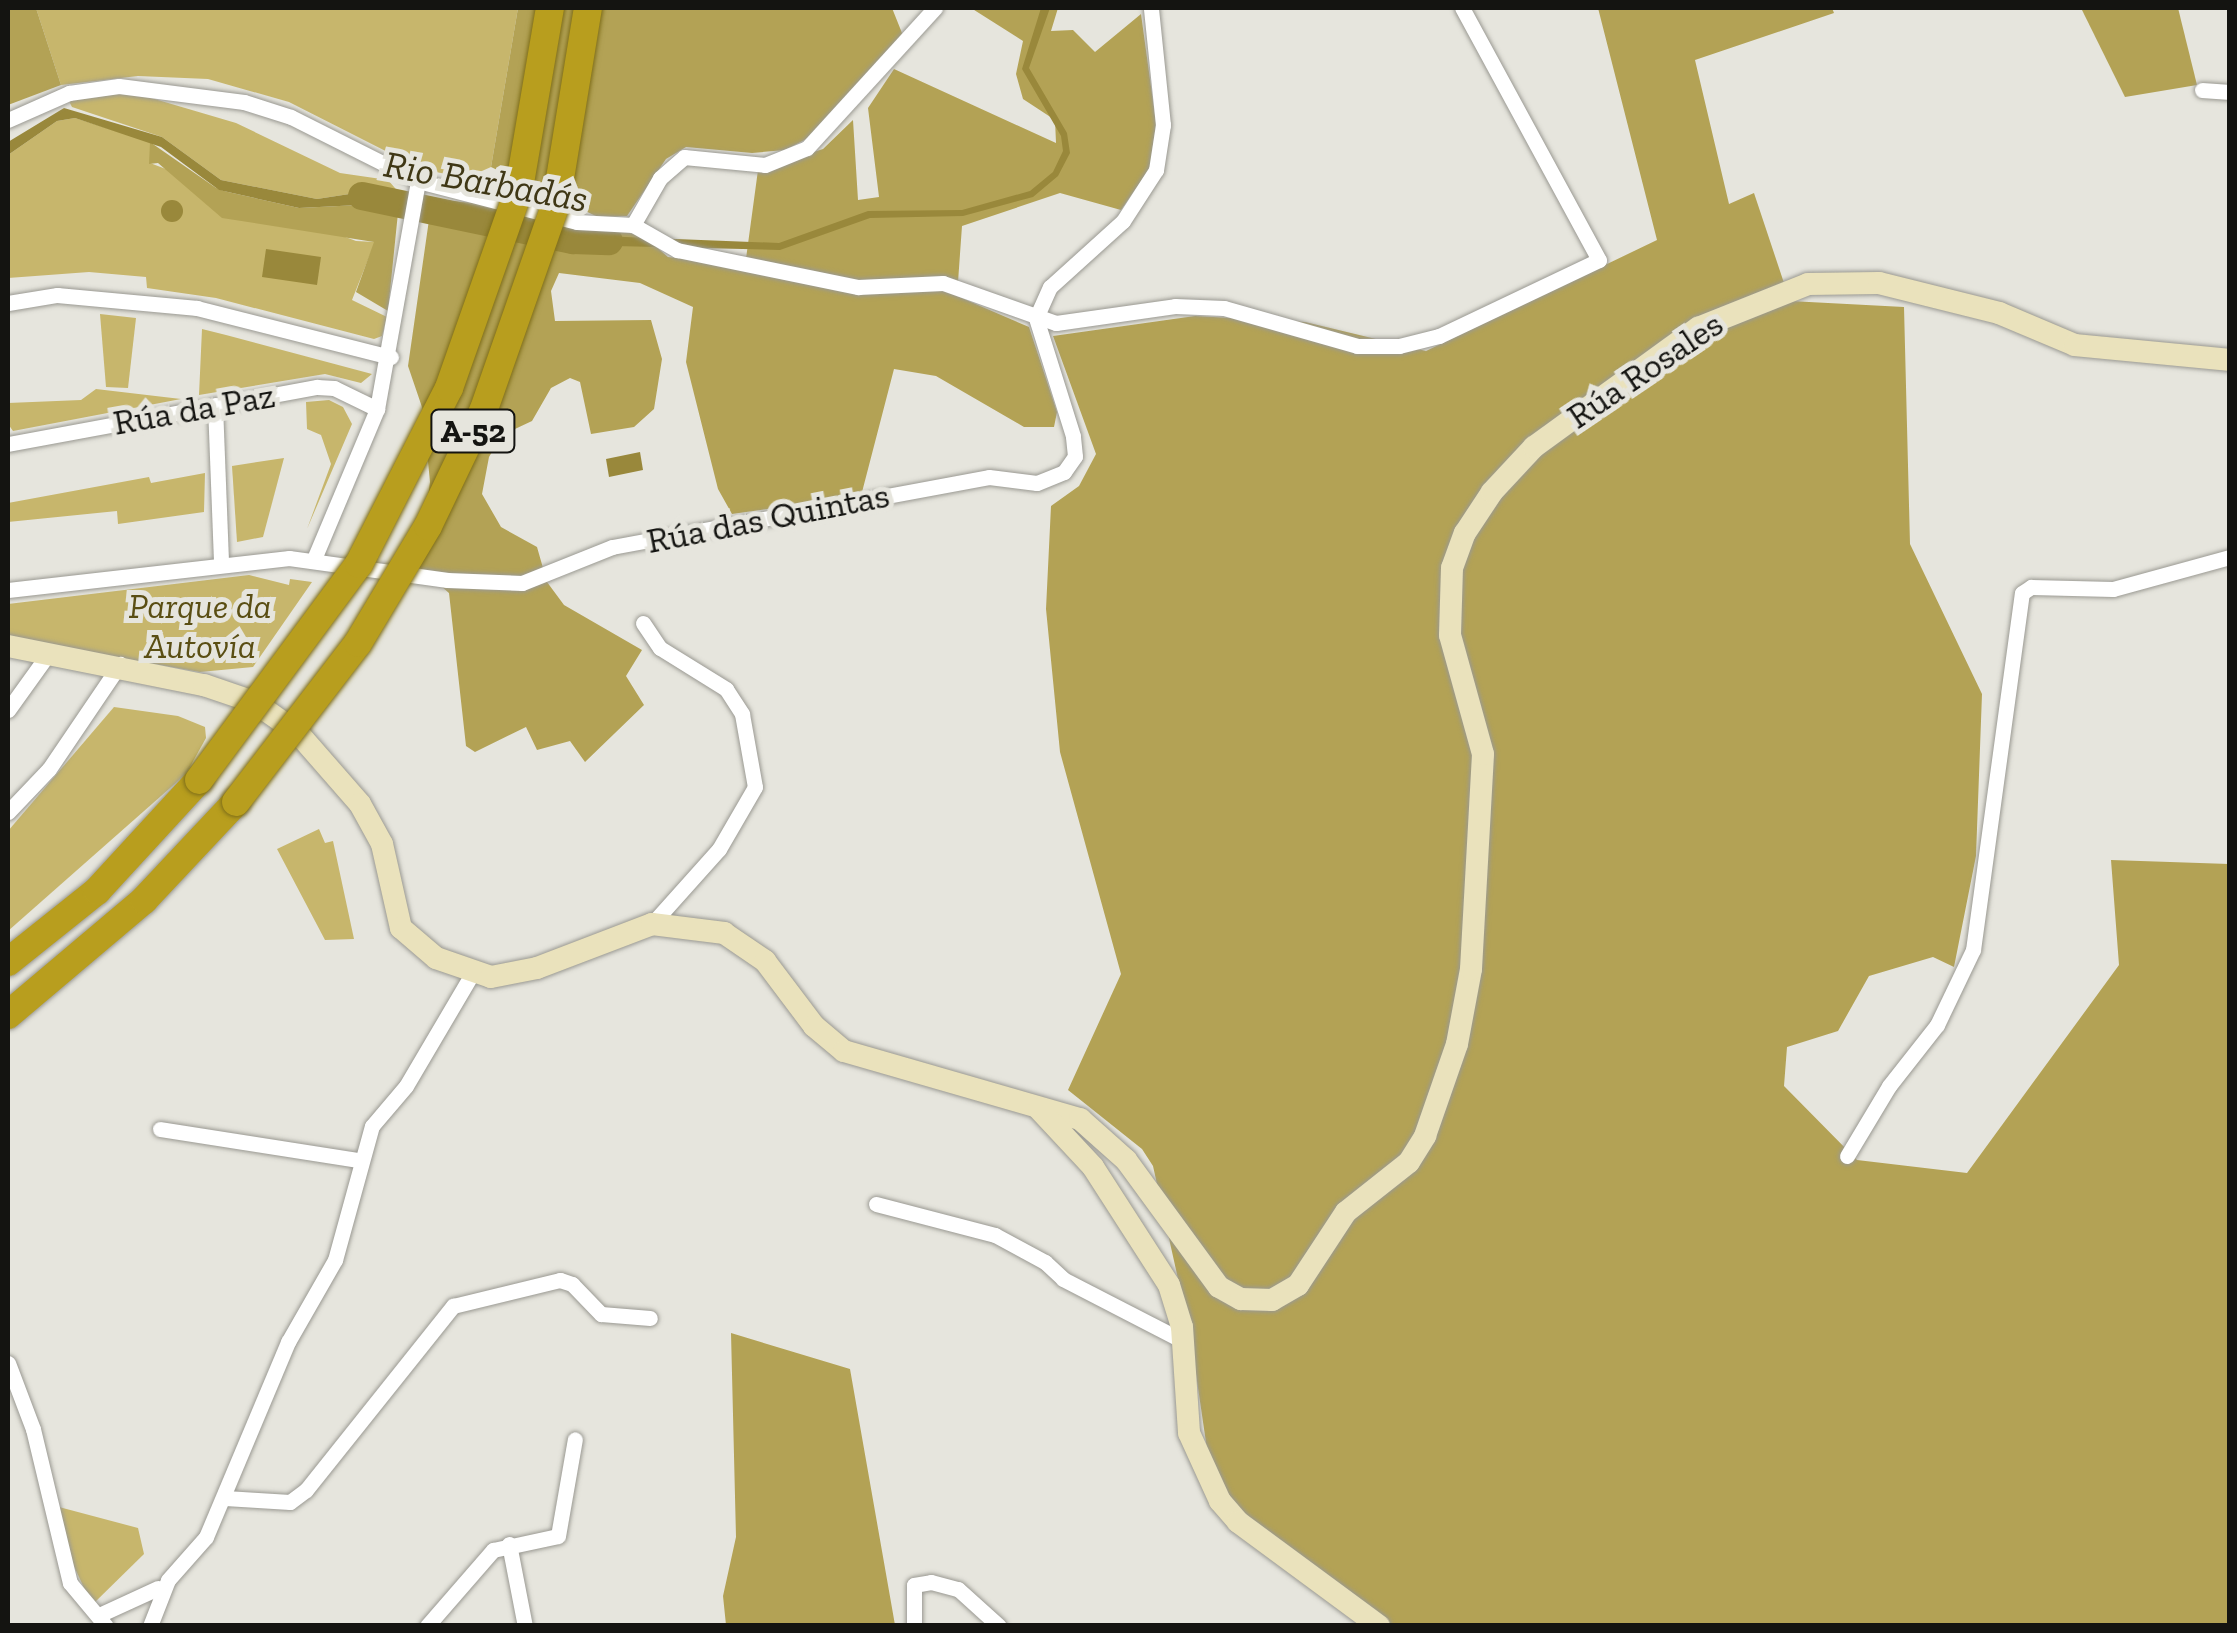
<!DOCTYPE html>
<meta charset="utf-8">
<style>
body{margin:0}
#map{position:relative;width:2237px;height:1633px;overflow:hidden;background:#e6e5dd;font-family:"Zilla Slab",serif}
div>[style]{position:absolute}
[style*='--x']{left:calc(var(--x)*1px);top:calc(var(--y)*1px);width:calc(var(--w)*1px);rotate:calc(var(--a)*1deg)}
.green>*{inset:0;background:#c7b66c}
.forest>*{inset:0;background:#b3a255}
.water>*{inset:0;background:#99883b}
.round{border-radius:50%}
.river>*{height:28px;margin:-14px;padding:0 14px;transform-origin:14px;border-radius:14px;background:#99883b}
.roads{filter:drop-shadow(0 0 2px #9a9992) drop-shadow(0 0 2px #9a9992)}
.street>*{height:15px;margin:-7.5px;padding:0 7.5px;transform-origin:7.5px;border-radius:7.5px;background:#fff}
.secondary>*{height:22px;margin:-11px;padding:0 11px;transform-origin:11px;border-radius:11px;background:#eae2bc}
.highway>*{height:28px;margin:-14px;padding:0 14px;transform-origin:14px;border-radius:14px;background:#b89e1e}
.bridges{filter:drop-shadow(0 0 2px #7f6e19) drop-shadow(0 0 2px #7f6e19)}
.highway-bridge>*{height:28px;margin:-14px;padding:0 14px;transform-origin:14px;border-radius:14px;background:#b89e1e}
span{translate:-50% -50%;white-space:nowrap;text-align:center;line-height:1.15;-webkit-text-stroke:10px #e6e5dd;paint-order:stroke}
.shield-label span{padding:2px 8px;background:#e6e5dd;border:2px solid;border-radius:8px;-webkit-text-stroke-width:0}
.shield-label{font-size:32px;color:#141411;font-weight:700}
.street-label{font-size:35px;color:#141411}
.park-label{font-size:35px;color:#5a4e13;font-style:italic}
.water-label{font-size:38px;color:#3f3715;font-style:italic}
.frame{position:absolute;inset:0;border:10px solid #141411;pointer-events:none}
</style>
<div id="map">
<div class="green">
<div style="clip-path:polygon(36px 8px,518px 8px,491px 167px,466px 178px,421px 169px,289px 102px,208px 79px,138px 76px,61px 85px)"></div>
<div style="clip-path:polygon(124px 90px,236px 123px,340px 173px,388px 180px,401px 195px,369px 191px,317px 199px,221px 180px,162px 137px,72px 107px,67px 97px)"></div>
<div style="clip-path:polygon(75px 118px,150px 142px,150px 163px,356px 241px,375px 242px,352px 300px,387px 317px,382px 336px,374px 339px,216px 298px,147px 288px,146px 277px,89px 272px,8px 278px,8px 155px,57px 121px)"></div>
<div style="clip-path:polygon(100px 314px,136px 318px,128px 388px,106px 387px)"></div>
<div style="clip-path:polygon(202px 329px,226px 335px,372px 374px,361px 383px,325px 374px,199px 395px)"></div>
<div style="clip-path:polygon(96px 389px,181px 399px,13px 431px,8px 424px,8px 403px,81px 400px)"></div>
<div style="clip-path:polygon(329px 400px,343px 407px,352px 424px,307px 529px,331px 464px,321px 435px,307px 429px,306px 402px)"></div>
<div style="clip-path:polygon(284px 458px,263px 537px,237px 542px,232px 466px)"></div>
<div style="clip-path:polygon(205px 473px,204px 512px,118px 524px,117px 511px,8px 522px,8px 503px,149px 477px,151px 483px)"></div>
<div style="clip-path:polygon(249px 575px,289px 585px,290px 579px,312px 582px,253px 667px,200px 672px,8px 638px,8px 604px)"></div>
<div style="clip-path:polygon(114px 707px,178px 716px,205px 727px,206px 738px,186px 774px,8px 931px,8px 831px)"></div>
<div style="clip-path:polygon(319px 829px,325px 843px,333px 841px,354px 939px,325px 940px,277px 849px)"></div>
<div style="clip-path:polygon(59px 1507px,138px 1528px,144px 1554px,92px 1605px,65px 1547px)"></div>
</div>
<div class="forest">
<div style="clip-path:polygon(8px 8px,36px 8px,61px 85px,8px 105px)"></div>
<div style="clip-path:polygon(518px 8px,892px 8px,904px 38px,812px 136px,785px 150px,752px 153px,686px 147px,666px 159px,627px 216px,598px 217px,491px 167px)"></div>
<div style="clip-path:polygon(971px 8px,1058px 8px,1051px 31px,1073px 30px,1095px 52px,1141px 14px,1156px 123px,1150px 168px,1121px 210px,1060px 193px,962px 226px,957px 296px,1029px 327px,1057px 412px,1054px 427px,1024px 427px,936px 376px,894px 369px,861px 496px,732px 514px,718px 489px,686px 362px,693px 307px,640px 283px,559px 273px,551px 291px,555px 321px,651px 320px,662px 359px,654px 409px,634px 427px,591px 434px,580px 382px,570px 378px,551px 388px,532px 421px,502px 435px,489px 457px,482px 494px,501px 527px,537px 547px,547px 582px,564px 605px,642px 650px,626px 676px,644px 705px,585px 762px,570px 741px,537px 750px,526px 727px,475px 752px,466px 746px,449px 593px,419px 567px,430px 482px,423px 410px,408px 366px,432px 199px,484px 204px,570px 230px,623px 231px,646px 238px,668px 257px,745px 266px,758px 170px,823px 149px,853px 120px,858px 200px,879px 197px,868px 108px,894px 69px,1056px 143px,1055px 120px,1023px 99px,1016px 74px,1023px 41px)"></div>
<div style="clip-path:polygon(1598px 8px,1832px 8px,1834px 13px,1695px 60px,1729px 204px,1754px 193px,1790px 301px,1904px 307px,1910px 544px,1982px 694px,1976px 856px,1954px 967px,1933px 957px,1869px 976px,1838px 1031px,1787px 1047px,1784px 1086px,1857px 1160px,1967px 1173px,2119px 965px,2111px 860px,2229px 864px,2229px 1625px,1392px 1625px,1270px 1540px,1224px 1493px,1209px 1463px,1190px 1333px,1153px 1166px,1142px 1149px,1068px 1090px,1121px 974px,1060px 752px,1046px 609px,1051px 506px,1079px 486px,1096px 454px,1053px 336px,1195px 316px,1305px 322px,1426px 351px,1657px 240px)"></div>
<div style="clip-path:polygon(2081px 8px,2178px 8px,2197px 85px,2125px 97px)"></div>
<div style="clip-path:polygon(150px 142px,219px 190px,299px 208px,399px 203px,388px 311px,356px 292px,374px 242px,222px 218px,158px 163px,149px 164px)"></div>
<div style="clip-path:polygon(731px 1333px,850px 1369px,895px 1625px,726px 1625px,723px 1596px,736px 1537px)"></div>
</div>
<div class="water">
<div style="clip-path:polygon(1041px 8px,1050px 8px,1029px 68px,1067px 133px,1070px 153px,1058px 176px,1033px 197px,963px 216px,870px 218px,780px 250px,572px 245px,575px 235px,779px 243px,868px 211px,962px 210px,1030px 191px,1053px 172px,1063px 151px,1061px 136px,1022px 69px)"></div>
<div style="clip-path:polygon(64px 108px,162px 137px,221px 180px,317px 199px,369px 191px,401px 195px,399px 203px,299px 208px,219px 190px,161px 147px,75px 118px,57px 121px,8px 155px,8px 142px)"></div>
<div class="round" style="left:161px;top:200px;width:22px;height:22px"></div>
<div style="clip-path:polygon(266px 249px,321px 257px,317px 285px,262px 277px)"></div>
<div style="clip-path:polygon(640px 452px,643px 470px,609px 477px,606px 459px)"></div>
</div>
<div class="river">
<div style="--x:362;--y:196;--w:216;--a:11.8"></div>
<div style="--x:573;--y:240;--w:36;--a:2"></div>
</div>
<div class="roads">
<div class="street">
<div style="--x:2202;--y:90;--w:28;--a:4"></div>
<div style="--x:8;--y:120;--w:67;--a:-23.9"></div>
<div style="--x:69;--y:93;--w:50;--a:-8"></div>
<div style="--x:119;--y:86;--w:126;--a:7.3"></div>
<div style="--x:244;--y:102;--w:49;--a:17.7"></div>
<div style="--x:291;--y:117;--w:142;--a:26.7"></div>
<div style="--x:418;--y:181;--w:164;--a:14.5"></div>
<div style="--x:577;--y:222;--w:56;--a:3.1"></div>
<div style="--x:633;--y:225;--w:51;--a:29.6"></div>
<div style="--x:677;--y:250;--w:185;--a:11.6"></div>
<div style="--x:858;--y:287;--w:85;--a:-2.7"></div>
<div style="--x:943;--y:283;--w:120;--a:19.5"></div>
<div style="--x:1056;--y:323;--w:120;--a:-8.1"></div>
<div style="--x:1175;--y:306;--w:49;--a:2.3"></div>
<div style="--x:1224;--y:308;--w:138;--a:15.9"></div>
<div style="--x:1357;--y:346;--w:42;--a:0"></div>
<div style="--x:1399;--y:346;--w:41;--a:-14"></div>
<div style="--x:1439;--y:336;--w:177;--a:-25.4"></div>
<div style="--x:1599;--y:260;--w:287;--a:-118.5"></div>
<div style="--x:633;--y:225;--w:54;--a:-60.1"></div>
<div style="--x:660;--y:178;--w:32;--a:-41"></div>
<div style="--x:684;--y:157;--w:81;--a:5.6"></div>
<div style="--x:765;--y:165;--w:45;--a:-22"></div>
<div style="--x:807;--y:148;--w:190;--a:-47.6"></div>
<div style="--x:8;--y:303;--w:50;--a:-9.3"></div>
<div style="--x:57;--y:295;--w:141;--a:5.3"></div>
<div style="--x:197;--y:308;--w:200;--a:14.2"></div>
<div style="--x:215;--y:405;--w:158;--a:87.8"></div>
<div style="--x:8;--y:444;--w:314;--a:-10.5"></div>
<div style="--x:317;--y:387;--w:17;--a:3"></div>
<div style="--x:334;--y:388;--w:48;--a:26"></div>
<div style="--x:314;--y:559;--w:163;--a:-67.2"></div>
<div style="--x:377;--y:409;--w:232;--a:-79.8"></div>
<div style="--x:8;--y:590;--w:283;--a:-6.5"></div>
<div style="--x:289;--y:558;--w:160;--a:7.9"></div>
<div style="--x:447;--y:580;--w:75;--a:2.3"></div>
<div style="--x:522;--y:583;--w:97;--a:-21.8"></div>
<div style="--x:612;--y:547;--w:383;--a:-10.5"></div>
<div style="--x:989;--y:477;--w:48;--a:7.1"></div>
<div style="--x:1037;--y:483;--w:29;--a:-22"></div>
<div style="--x:1064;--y:472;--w:19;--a:-55"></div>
<div style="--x:1075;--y:456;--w:20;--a:-96"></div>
<div style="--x:1073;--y:436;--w:124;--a:-107.4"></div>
<div style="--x:1036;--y:318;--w:34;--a:-66"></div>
<div style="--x:1050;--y:287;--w:98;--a:-42.1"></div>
<div style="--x:1123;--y:221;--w:61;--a:-57.1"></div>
<div style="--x:1156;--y:170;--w:46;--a:-81.2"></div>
<div style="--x:1163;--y:125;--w:118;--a:-95.9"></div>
<div style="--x:643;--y:623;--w:30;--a:56"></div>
<div style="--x:660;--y:648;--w:78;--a:31.8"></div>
<div style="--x:726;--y:689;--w:30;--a:57"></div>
<div style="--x:742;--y:714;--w:74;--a:79.9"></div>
<div style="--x:755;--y:787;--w:72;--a:120.1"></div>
<div style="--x:719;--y:849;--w:101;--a:131.8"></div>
<div style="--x:8;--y:710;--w:70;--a:-54.3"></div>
<div style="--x:8;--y:812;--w:59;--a:-46.4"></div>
<div style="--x:49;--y:769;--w:127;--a:-55.9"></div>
<div style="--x:160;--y:1129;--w:200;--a:8.9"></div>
<div style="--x:1847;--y:1156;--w:82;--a:-59"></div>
<div style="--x:1889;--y:1086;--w:78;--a:-51.8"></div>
<div style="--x:1937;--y:1025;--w:83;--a:-64.4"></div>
<div style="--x:1973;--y:950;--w:360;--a:-82.2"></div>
<div style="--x:2022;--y:593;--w:11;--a:-34"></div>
<div style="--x:2031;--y:587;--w:82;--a:1.4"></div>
<div style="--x:2113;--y:589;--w:121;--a:-15.3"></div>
<div style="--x:876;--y:1204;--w:123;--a:14.6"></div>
<div style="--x:995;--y:1235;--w:57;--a:28.4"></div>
<div style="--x:1045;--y:1262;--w:25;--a:43"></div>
<div style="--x:1063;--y:1279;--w:131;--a:27.3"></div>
<div style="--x:8;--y:1363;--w:71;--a:69.3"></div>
<div style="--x:33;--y:1429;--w:158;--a:76.5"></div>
<div style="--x:70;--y:1583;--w:56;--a:50.1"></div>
<div style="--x:225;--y:1498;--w:65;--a:3.5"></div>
<div style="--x:290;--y:1502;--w:20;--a:-37"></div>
<div style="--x:306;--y:1490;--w:236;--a:-51.4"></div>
<div style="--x:453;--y:1306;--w:110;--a:-13.7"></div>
<div style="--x:560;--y:1280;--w:13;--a:18"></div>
<div style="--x:572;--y:1284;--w:42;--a:46"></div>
<div style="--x:601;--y:1314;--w:49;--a:4.7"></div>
<div style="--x:509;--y:1544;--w:84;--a:79"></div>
<div style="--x:99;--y:1615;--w:65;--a:-24.6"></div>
<div style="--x:150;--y:1626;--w:49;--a:-68.6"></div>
<div style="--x:168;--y:1580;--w:57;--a:-48.5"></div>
<div style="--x:206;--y:1537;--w:212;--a:-67.2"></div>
<div style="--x:288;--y:1342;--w:95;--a:-60.2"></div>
<div style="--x:335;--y:1260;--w:139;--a:-74.6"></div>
<div style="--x:372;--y:1126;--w:52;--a:-49.6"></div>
<div style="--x:406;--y:1086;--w:130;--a:-59.5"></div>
<div style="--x:427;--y:1626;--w:101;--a:-49"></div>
<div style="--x:493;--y:1550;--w:66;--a:-12.2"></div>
<div style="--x:558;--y:1536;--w:98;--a:-80.1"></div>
<div style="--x:914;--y:1626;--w:41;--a:-90"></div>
<div style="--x:914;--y:1585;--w:17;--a:-10"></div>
<div style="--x:931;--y:1582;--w:28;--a:15"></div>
<div style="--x:958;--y:1589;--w:55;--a:42.1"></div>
</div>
<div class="secondary">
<div style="--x:8;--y:646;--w:200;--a:11.3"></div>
<div style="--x:204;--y:685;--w:53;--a:18.8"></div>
<div style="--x:254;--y:702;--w:54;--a:35.2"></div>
<div style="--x:298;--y:733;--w:94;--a:48.9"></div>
<div style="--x:360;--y:804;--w:46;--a:61.2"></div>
<div style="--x:382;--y:844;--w:86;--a:77.3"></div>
<div style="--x:401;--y:928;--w:46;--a:40.6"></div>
<div style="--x:436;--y:958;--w:58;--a:19.1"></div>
<div style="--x:491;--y:977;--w:47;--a:-11.1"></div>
<div style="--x:537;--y:968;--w:123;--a:-20.9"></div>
<div style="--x:652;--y:924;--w:73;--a:7.1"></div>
<div style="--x:724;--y:933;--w:50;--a:34.3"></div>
<div style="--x:765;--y:961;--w:81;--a:53"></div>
<div style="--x:814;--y:1026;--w:39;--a:40"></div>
<div style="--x:844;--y:1051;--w:246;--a:16.1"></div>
<div style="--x:1080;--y:1119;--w:62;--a:41.7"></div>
<div style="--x:1126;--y:1160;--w:157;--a:53.8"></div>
<div style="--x:1219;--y:1287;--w:25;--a:29"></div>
<div style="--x:1241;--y:1299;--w:31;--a:2"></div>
<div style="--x:1272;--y:1300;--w:30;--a:-30"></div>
<div style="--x:1298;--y:1285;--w:87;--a:-56.7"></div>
<div style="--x:1346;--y:1212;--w:80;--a:-38.4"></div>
<div style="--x:1409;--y:1162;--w:31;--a:-58"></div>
<div style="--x:1425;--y:1136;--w:97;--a:-70.8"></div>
<div style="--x:1457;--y:1044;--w:76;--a:-79.4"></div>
<div style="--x:1471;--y:969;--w:215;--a:-86.8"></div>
<div style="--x:1483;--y:754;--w:123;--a:-105.5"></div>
<div style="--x:1450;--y:635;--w:67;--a:-88.3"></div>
<div style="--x:1452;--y:568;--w:37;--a:-70"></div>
<div style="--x:1465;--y:533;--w:49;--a:-56.6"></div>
<div style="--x:1492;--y:492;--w:62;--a:-47"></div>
<div style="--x:1534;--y:447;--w:203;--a:-36"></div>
<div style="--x:1698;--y:328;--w:118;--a:-21.8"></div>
<div style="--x:1808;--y:284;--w:71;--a:-0.8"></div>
<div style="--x:1879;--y:283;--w:124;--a:14"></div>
<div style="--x:1999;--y:313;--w:82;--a:22.8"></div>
<div style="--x:2075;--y:345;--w:156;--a:5.5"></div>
<div style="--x:1039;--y:1109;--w:79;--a:47"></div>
<div style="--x:1093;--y:1167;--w:140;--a:57.2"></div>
<div style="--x:1169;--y:1285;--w:44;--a:72.8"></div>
<div style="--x:1182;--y:1327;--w:106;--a:86.2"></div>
<div style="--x:1189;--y:1433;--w:75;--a:65.5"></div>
<div style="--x:1220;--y:1501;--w:28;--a:49"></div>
<div style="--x:1238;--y:1522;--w:175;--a:36.4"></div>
</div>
<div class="highway">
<div style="--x:8;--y:962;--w:114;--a:-38.6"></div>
<div style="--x:97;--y:891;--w:151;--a:-47.4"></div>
<div style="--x:8;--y:1015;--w:178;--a:-40.2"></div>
<div style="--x:144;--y:900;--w:134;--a:-46.8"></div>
</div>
</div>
<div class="bridges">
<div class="highway-bridge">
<div style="--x:199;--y:780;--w:269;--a:-53.5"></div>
<div style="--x:359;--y:564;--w:198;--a:-62.9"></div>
<div style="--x:449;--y:388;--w:211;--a:-70.6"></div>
<div style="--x:519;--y:189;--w:184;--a:-80.3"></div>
<div style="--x:236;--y:802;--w:200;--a:-52.5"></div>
<div style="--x:358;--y:643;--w:136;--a:-59.1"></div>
<div style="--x:428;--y:526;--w:130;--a:-64.4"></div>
<div style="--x:484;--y:409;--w:218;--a:-70.7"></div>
<div style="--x:556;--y:203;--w:198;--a:-80.7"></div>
</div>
</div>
<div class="shield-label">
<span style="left:473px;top:431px">A-52</span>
</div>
<div class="street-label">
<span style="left:1645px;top:370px;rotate:-34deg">Rúa Rosales</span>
<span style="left:194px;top:409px;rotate:-10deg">Rúa da Paz</span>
<span style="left:768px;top:518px;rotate:-11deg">Rúa das Quintas</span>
</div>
<div class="park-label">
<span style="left:200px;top:626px">Parque da<br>Autovía</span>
</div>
<div class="water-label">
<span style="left:486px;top:182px;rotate:10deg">Rio Barbadás</span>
</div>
<div class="frame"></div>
</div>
